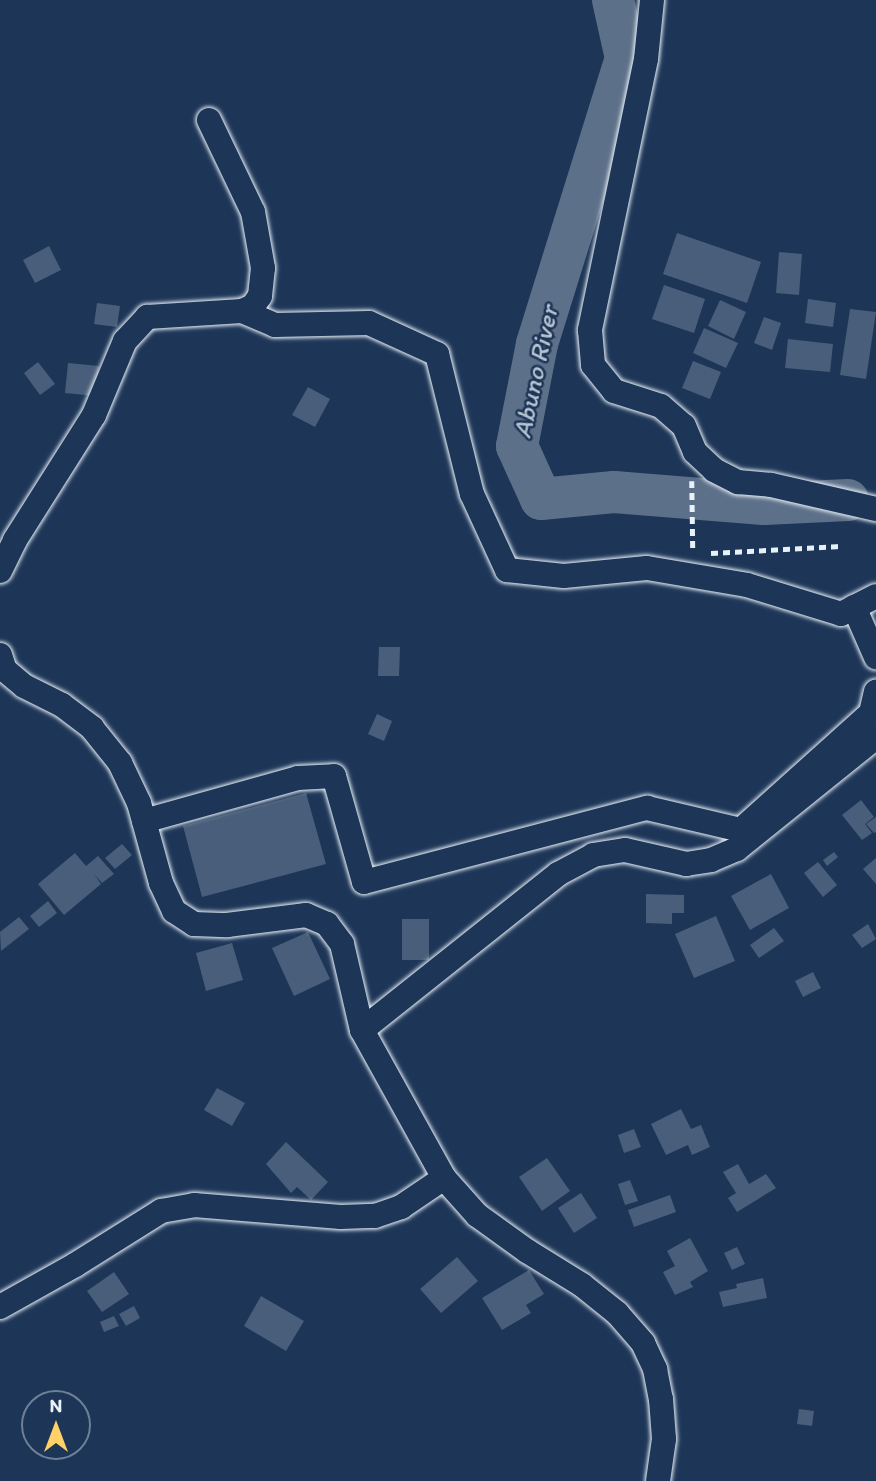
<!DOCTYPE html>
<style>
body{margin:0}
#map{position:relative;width:876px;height:1481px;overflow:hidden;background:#1d3557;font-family:Itim,sans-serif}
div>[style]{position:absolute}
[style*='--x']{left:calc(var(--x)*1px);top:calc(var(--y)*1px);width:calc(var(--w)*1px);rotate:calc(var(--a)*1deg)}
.river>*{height:42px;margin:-21px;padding:0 21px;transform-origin:21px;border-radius:21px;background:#5d7089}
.building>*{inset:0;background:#495e7a}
.path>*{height:4.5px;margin-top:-2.25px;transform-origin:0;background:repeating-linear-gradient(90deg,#e8f1f8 0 7px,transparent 0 12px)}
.roads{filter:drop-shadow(0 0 2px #e8f1f8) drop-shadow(0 0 2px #e8f1f8)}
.minor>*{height:24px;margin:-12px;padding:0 12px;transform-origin:12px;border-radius:12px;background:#1d3557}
span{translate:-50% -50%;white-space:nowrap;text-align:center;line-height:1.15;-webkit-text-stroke:5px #1d3557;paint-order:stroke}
.water-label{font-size:26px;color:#b7c4d1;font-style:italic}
.north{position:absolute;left:21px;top:1390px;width:70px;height:70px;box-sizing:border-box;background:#1d3557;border:2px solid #6e8097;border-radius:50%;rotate:0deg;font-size:19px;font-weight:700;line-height:28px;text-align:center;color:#e8f1f8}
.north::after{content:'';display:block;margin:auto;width:24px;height:32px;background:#ffd166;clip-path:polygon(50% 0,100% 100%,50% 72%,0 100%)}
</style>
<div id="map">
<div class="river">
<div style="--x:613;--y:0;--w:59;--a:77.4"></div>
<div style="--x:626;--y:58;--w:300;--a:107.3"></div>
<div style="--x:537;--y:344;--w:104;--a:101.1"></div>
<div style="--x:517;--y:446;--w:58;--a:65.6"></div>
<div style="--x:541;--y:499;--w:73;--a:-5.5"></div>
<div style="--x:614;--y:492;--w:150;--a:4.6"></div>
<div style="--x:764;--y:504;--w:84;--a:-2.7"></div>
</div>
<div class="building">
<div style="clip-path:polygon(677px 233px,761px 262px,747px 303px,663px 274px)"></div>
<div style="clip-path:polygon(49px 246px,61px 270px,35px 283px,23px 260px)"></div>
<div style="clip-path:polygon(779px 252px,802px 254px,799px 295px,776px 293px)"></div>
<div style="clip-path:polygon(664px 285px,705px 299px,694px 333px,652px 319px)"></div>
<div style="clip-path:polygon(808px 299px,836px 303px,833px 327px,805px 323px)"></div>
<div style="clip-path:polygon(720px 300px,746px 312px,734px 339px,708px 326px)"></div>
<div style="clip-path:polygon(97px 303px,120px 306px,117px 327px,94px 324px)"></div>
<div style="clip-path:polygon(850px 309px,876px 312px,866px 379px,840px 375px)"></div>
<div style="clip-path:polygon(764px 317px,781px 323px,772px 350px,754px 343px)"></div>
<div style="clip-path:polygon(704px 328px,738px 343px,726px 368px,693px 353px)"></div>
<div style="clip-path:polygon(788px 339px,833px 344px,830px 372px,785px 368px)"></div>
<div style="clip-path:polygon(693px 361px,721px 372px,710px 399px,682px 388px)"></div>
<div style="clip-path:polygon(38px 362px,55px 384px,40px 395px,24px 373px)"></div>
<div style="clip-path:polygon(68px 363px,99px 366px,96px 396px,65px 393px)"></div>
<div style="clip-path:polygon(308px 387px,330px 399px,315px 427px,292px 415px)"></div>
<div style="clip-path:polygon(379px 647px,400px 647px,399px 676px,378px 676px)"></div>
<div style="clip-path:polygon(377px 714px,392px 721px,384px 741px,368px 734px)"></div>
<div style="clip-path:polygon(306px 793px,326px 864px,202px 897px,183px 826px)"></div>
<div style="clip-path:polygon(861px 800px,874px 817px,865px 824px,872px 833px,862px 840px,842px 815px)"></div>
<div style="clip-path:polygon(876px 817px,876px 832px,874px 833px,866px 824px)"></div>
<div style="clip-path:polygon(122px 844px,132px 855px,115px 869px,105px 858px)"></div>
<div style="clip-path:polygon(834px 852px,838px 857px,827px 866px,823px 860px)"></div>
<div style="clip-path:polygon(75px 853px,86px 866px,98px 856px,114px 874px,102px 883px,94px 874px,101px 884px,64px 915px,38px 884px)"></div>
<div style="clip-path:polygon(876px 858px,876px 884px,863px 869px)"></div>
<div style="clip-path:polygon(818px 862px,837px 885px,823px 897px,804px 873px)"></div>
<div style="clip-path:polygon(771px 874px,789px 908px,750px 930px,731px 896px)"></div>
<div style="clip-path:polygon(646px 894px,684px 895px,684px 913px,672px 913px,672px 924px,646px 923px)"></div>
<div style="clip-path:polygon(48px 901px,57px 913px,39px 927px,30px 916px)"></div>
<div style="clip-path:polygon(716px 916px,735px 961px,694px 978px,675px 934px)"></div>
<div style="clip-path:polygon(19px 917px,29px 929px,1px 951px,0 932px)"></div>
<div style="clip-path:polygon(402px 919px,429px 919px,429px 960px,402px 960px)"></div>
<div style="clip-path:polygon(868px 924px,876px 939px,862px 948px,852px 935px)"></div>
<div style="clip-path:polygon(774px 928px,784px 941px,759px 958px,750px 945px)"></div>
<div style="clip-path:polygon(308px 932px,330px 979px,294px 996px,272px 948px)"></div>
<div style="clip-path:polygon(232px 943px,243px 980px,206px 991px,196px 953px)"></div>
<div style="clip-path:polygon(813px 972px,821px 988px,803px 997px,795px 981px)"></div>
<div style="clip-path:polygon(217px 1088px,245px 1103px,232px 1126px,204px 1110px)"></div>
<div style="clip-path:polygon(681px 1109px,691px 1129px,701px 1125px,710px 1147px,692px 1155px,688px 1145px,666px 1155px,651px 1124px)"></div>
<div style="clip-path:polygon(634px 1129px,641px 1147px,624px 1153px,618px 1135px)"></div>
<div style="clip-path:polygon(286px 1142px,328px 1182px,311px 1200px,297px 1187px,291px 1193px,266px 1164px)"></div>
<div style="clip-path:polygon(547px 1158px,570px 1191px,542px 1211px,519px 1177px)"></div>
<div style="clip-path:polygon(738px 1164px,749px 1184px,766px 1174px,776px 1188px,737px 1212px,728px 1198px,736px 1193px,723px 1172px)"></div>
<div style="clip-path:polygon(630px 1180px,638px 1201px,625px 1205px,618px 1184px)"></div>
<div style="clip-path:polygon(581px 1193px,597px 1218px,574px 1233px,558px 1208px)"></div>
<div style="clip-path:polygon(670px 1195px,676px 1212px,634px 1227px,628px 1210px)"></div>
<div style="clip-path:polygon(690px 1238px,708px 1271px,690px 1282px,693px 1287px,675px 1295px,663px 1272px,675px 1266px,667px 1251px)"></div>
<div style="clip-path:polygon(737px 1247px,745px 1264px,732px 1270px,724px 1253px)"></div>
<div style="clip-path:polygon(457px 1257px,478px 1281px,441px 1313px,420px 1289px)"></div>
<div style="clip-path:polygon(529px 1270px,544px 1294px,526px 1305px,531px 1313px,502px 1330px,482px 1298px)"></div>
<div style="clip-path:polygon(114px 1272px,129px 1294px,102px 1312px,87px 1291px)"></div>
<div style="clip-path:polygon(763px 1278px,767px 1298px,723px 1307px,719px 1292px,737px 1288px,736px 1284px)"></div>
<div style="clip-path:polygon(261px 1296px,304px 1321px,286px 1351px,244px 1326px)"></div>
<div style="clip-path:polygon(134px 1306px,140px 1318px,126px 1326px,119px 1314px)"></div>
<div style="clip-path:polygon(114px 1316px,119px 1326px,104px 1332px,100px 1322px)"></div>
<div style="clip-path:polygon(799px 1409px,814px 1411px,812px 1426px,797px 1424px)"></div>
</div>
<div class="path">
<div style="--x:692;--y:481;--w:71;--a:89.2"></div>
<div style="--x:711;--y:553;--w:130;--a:-3.1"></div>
</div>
<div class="roads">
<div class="minor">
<div style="--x:652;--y:0;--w:59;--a:95.8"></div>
<div style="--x:646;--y:59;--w:277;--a:101.7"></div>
<div style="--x:590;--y:330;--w:35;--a:85"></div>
<div style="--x:593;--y:365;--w:33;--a:51"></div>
<div style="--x:614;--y:391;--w:49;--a:17.7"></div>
<div style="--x:661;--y:406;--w:30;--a:41"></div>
<div style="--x:684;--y:426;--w:28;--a:67"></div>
<div style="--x:695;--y:452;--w:26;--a:43"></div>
<div style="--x:714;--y:470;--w:27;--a:27"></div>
<div style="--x:738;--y:482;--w:33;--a:5"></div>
<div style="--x:771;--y:485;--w:108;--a:12.9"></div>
<div style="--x:242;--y:311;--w:36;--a:23"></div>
<div style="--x:275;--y:325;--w:94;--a:-1.2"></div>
<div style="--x:369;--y:323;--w:75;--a:24.5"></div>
<div style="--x:437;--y:354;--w:144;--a:76"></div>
<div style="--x:472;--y:494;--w:84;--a:65.3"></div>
<div style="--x:507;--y:570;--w:57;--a:6"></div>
<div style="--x:564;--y:576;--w:83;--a:-5.5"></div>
<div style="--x:647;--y:568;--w:101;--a:9.6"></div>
<div style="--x:747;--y:585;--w:98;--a:17.1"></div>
<div style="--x:841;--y:614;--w:39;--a:-27"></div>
<div style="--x:0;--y:571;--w:34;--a:-64"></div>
<div style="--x:15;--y:540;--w:148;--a:-57.7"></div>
<div style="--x:94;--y:415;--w:80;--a:-67.3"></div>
<div style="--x:125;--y:341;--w:33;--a:-47"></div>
<div style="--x:147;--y:317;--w:95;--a:-3.6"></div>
<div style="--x:242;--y:311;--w:12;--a:-24"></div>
<div style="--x:253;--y:306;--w:12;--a:-55"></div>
<div style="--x:260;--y:296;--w:28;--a:-84"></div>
<div style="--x:263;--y:268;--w:57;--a:-100.1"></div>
<div style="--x:253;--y:212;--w:102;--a:-115.6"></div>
<div style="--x:854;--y:607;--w:55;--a:66.3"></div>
<div style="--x:0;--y:655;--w:16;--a:72"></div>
<div style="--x:5;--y:670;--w:25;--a:40"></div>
<div style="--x:24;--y:686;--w:42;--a:26.6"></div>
<div style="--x:62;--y:705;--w:38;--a:37"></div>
<div style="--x:92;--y:728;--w:45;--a:51.3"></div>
<div style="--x:120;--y:763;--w:44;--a:64.6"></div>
<div style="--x:139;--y:803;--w:83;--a:74.6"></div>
<div style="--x:161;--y:883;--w:31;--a:65"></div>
<div style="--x:174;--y:911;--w:24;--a:33"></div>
<div style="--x:194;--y:924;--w:33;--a:2"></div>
<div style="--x:227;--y:925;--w:80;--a:-7.2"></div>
<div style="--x:306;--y:915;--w:23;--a:23"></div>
<div style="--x:327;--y:924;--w:25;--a:53"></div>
<div style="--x:342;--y:944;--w:88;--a:76.9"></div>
<div style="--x:362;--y:1030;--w:169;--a:61"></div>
<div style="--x:444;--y:1178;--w:50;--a:48.3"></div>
<div style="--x:477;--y:1215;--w:62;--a:35.8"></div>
<div style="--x:527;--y:1251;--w:65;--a:31.7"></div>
<div style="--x:582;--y:1285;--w:45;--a:38.7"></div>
<div style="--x:617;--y:1313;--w:40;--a:49"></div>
<div style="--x:643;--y:1343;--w:29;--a:65"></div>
<div style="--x:655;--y:1369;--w:31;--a:79"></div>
<div style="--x:661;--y:1399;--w:40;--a:85.7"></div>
<div style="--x:664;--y:1439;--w:42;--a:98.1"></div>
<div style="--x:144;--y:821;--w:160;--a:-15.6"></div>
<div style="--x:298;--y:778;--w:36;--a:-3"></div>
<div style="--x:334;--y:776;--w:110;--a:74.2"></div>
<div style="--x:364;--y:882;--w:293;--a:-14.7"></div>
<div style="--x:647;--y:808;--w:97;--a:13.2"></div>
<div style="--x:741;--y:830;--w:175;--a:-42"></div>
<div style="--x:871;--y:713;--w:22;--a:-77"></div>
<div style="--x:362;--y:1030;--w:251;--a:-38.5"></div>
<div style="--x:558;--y:874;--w:40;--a:-28"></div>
<div style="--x:593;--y:855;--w:32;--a:-9"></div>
<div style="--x:625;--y:850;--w:63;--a:12.9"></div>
<div style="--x:686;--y:864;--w:25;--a:-9"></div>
<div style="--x:711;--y:860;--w:28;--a:-23"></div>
<div style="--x:737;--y:849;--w:179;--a:-38.9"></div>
<div style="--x:0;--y:1307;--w:86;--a:-29.2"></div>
<div style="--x:75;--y:1265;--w:102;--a:-32.1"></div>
<div style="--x:161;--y:1211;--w:34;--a:-10"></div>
<div style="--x:194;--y:1205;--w:147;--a:4.7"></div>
<div style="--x:341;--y:1217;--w:34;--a:-2"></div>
<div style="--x:375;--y:1216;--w:28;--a:-19"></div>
<div style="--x:401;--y:1207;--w:52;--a:-34"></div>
</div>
</div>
<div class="water-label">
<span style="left:536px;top:372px;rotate:-78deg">Abuno River</span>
</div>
<div class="north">N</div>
</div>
